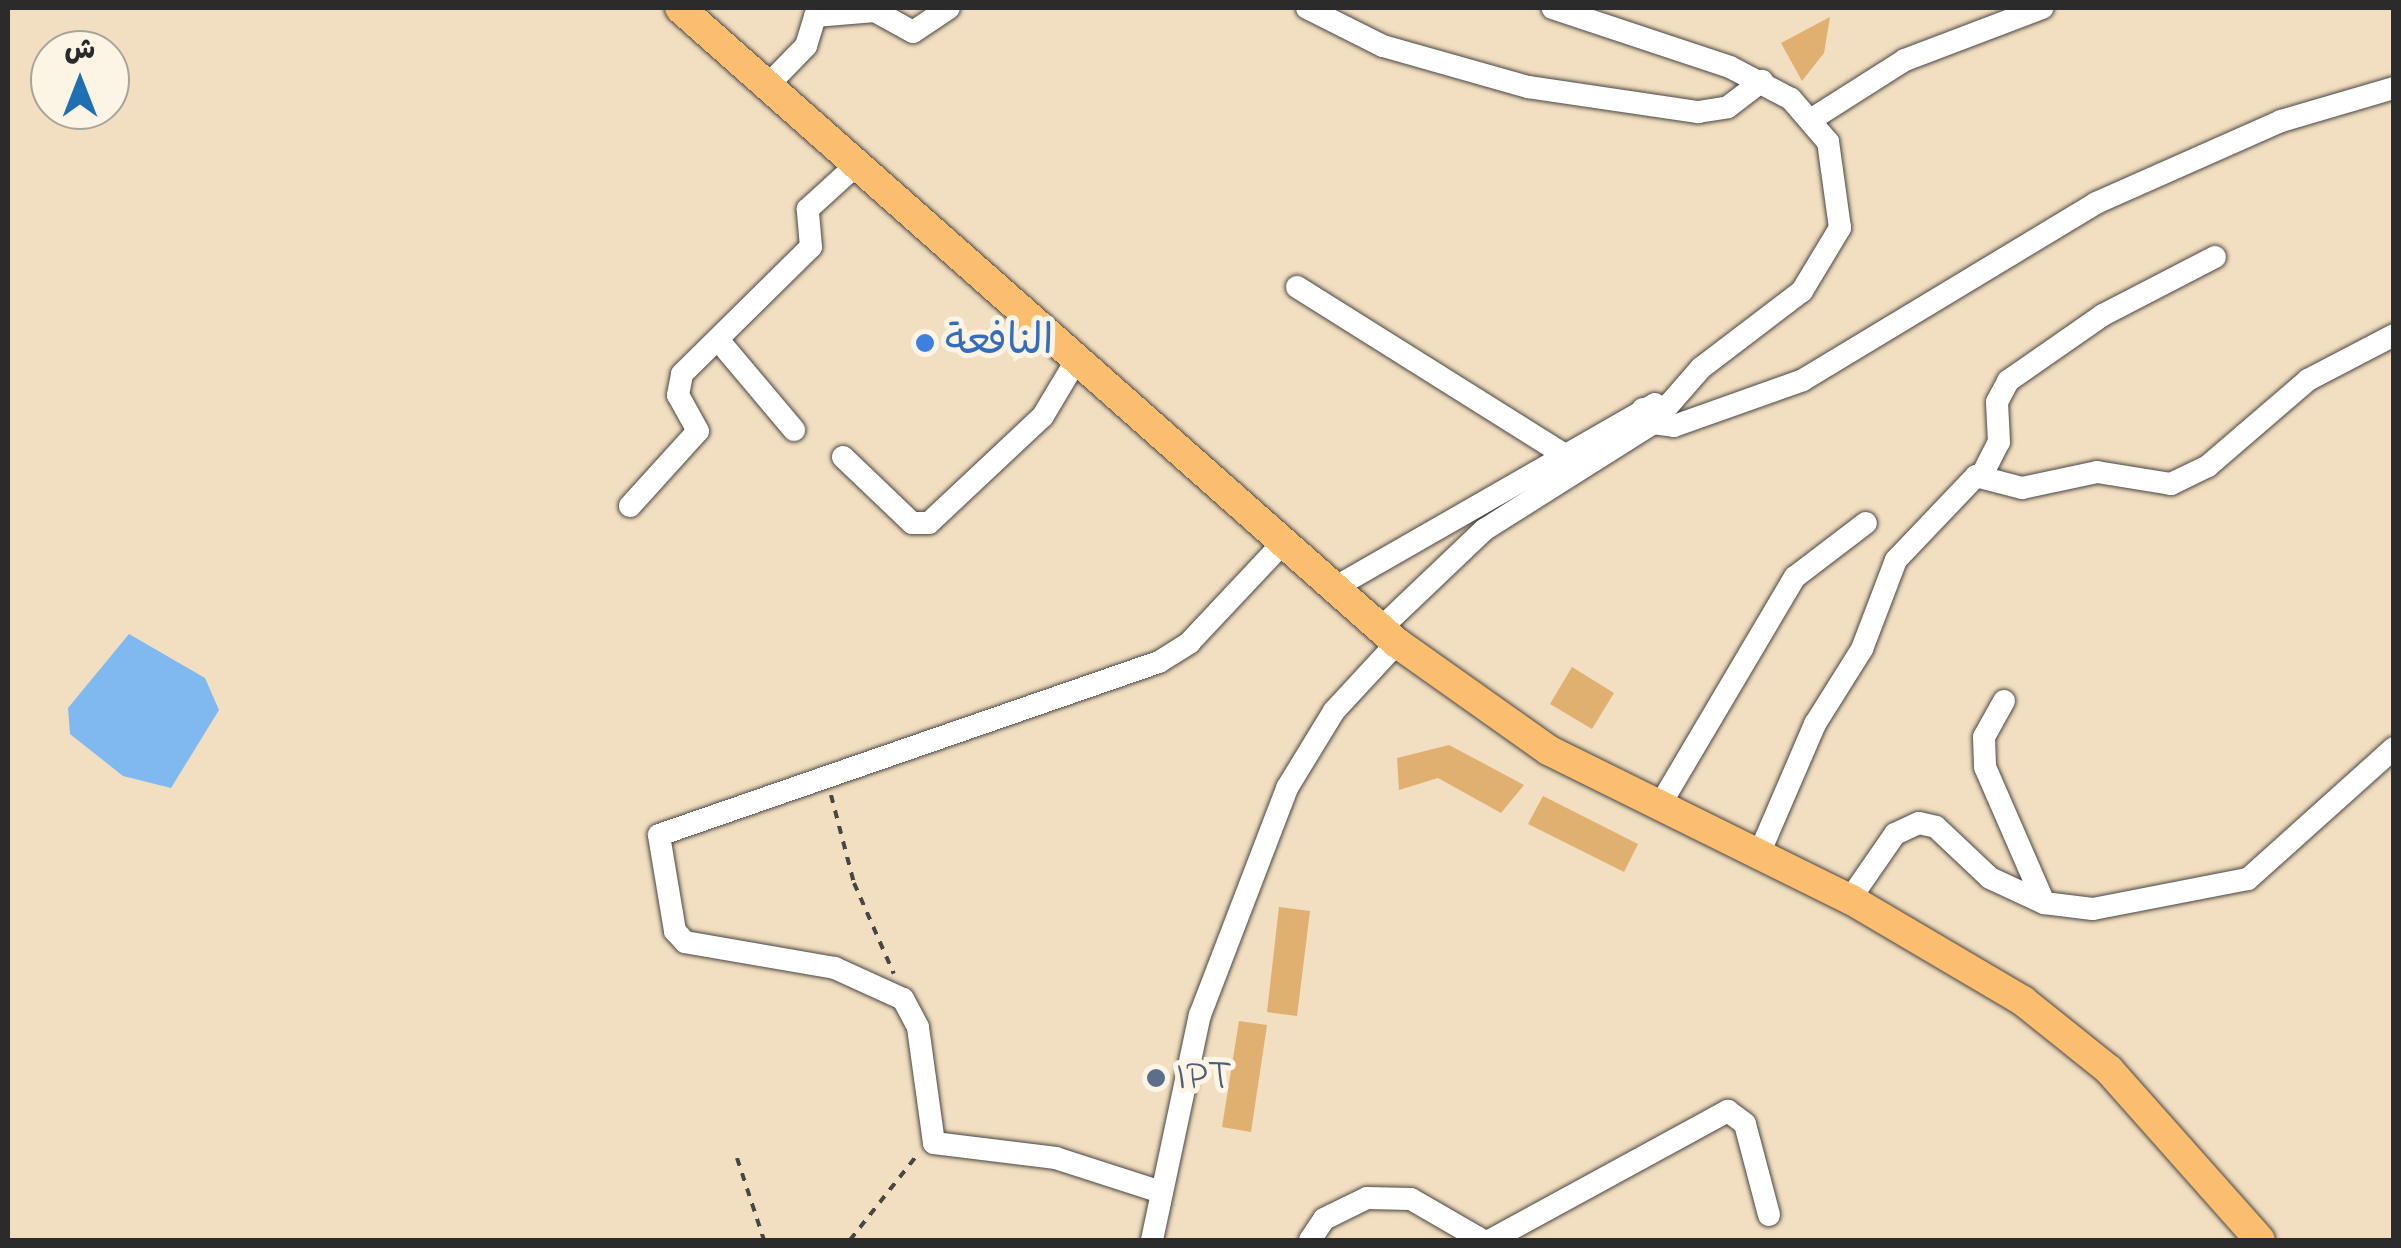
<!DOCTYPE html>
<meta charset="utf-8">
<style>
body{margin:0}
#map{position:relative;width:2401px;height:1248px;overflow:hidden;background:#f2dec0;font-family:"Indie Flower","Playpen Sans Arabic",sans-serif}
div>[style]{position:absolute}
[style*='--x']{left:calc(var(--x)*1px);top:calc(var(--y)*1px);width:calc(var(--w)*1px);rotate:calc(var(--a)*1deg)}
.water>*{inset:0;background:#80b9f0}
.building>*{inset:0;background:#dfb070}
.path>*{height:4px;margin-top:-2px;transform-origin:0;background:repeating-linear-gradient(90deg,#494641 0 8px,transparent 0 16px)}
.roads{filter:drop-shadow(0 0 2px #494641) drop-shadow(0 0 2px #494641)}
.minor>*{height:22px;margin:-11px;padding:0 11px;transform-origin:11px;border-radius:11px;background:#fff}
.major>*{height:30px;margin:-15px;padding:0 15px;transform-origin:15px;border-radius:15px;background:#fbbd6e}
.dots>*{width:28px;height:28px;translate:-50% -50%;box-sizing:border-box;border:5px solid #fcf5e5;border-radius:50%}
span{translate:-50% -50%;white-space:nowrap;text-align:center;line-height:1.15;-webkit-text-stroke:10px #fcf5e5;paint-order:stroke}
.shop-label{font-size:42px;color:#366cbe}
.left{translate:0 -50%;text-align:left}
.service-label{font-size:42px;color:#4e5e75}
.frame{position:absolute;inset:0;border:10px solid #2b2b2b;pointer-events:none}
.north{position:absolute;left:30px;top:30px;width:100px;height:100px;box-sizing:border-box;background:#fcf5e5;border:2px solid #a8a49b;border-radius:50%;rotate:0deg;font-size:28px;font-weight:700;line-height:40px;text-align:center;color:#2b2b2b}
.north::after{content:'';display:block;margin:auto;width:35px;height:45px;background:#1f6fb2;clip-path:polygon(50% 0,100% 100%,50% 72%,0 100%)}
</style>
<div id="map">
<div class="water">
<div style="clip-path:polygon(129px 634px,205px 678px,219px 710px,171px 788px,123px 776px,70px 734px,68px 708px)"></div>
</div>
<div class="building">
<div style="clip-path:polygon(1830px 17px,1824px 53px,1802px 81px,1781px 43px)"></div>
<div style="clip-path:polygon(1572px 667px,1614px 693px,1592px 729px,1550px 704px)"></div>
<div style="clip-path:polygon(1449px 745px,1524px 785px,1501px 813px,1438px 778px,1399px 790px,1397px 758px)"></div>
<div style="clip-path:polygon(1543px 796px,1638px 844px,1624px 872px,1528px 824px)"></div>
<div style="clip-path:polygon(1279px 907px,1310px 911px,1297px 1016px,1267px 1012px)"></div>
<div style="clip-path:polygon(1239px 1021px,1267px 1025px,1251px 1132px,1222px 1127px)"></div>
</div>
<div class="path">
<div style="--x:831;--y:795;--w:91;--a:75.4"></div>
<div style="--x:854;--y:883;--w:99;--a:66.3"></div>
<div style="--x:737;--y:1158;--w:86;--a:71.8"></div>
<div style="--x:850;--y:1240;--w:110;--a:-51.7"></div>
</div>
<div class="roads">
<div class="minor">
<div style="--x:1307;--y:8;--w:85;--a:26.6"></div>
<div style="--x:1383;--y:46;--w:151;--a:15.8"></div>
<div style="--x:1528;--y:87;--w:172;--a:8.4"></div>
<div style="--x:1698;--y:112;--w:30;--a:-9"></div>
<div style="--x:1728;--y:107;--w:43;--a:-37.4"></div>
<div style="--x:769;--y:84;--w:53;--a:-45.8"></div>
<div style="--x:806;--y:46;--w:31;--a:-73"></div>
<div style="--x:815;--y:16;--w:60;--a:-4.8"></div>
<div style="--x:875;--y:11;--w:43;--a:28.9"></div>
<div style="--x:913;--y:32;--w:43;--a:-33.7"></div>
<div style="--x:1812;--y:119;--w:110;--a:-32.4"></div>
<div style="--x:1905;--y:60;--w:147;--a:-20.8"></div>
<div style="--x:1297;--y:287;--w:326;--a:32.1"></div>
<div style="--x:720;--y:342;--w:115;--a:49.9"></div>
<div style="--x:1643;--y:409;--w:17;--a:54"></div>
<div style="--x:1653;--y:423;--w:21;--a:8"></div>
<div style="--x:1674;--y:426;--w:137;--a:-19.6"></div>
<div style="--x:1803;--y:380;--w:342;--a:-31.1"></div>
<div style="--x:2096;--y:203;--w:202;--a:-23.9"></div>
<div style="--x:2281;--y:121;--w:118;--a:-16.3"></div>
<div style="--x:843;--y:457;--w:95;--a:43.7"></div>
<div style="--x:912;--y:523;--w:17;--a:0"></div>
<div style="--x:929;--y:523;--w:156;--a:-43.2"></div>
<div style="--x:1043;--y:416;--w:66;--a:-59.2"></div>
<div style="--x:1982;--y:475;--w:37;--a:-63"></div>
<div style="--x:1999;--y:442;--w:40;--a:-92.9"></div>
<div style="--x:1997;--y:402;--w:24;--a:-62"></div>
<div style="--x:2008;--y:381;--w:116;--a:-34.8"></div>
<div style="--x:2103;--y:315;--w:126;--a:-27.4"></div>
<div style="--x:630;--y:506;--w:101;--a:-47.8"></div>
<div style="--x:698;--y:431;--w:41;--a:-119.1"></div>
<div style="--x:678;--y:395;--w:21;--a:-79"></div>
<div style="--x:682;--y:374;--w:181;--a:-44.6"></div>
<div style="--x:811;--y:247;--w:38;--a:-95"></div>
<div style="--x:808;--y:209;--w:62;--a:-42.4"></div>
<div style="--x:1334;--y:588;--w:370;--a:-29.8"></div>
<div style="--x:1380;--y:629;--w:144;--a:-43.6"></div>
<div style="--x:1484;--y:530;--w:200;--a:-32.3"></div>
<div style="--x:1653;--y:423;--w:73;--a:-48.9"></div>
<div style="--x:1701;--y:368;--w:127;--a:-37.3"></div>
<div style="--x:1802;--y:291;--w:74;--a:-58.9"></div>
<div style="--x:1840;--y:228;--w:87;--a:-97.9"></div>
<div style="--x:1828;--y:142;--w:57;--a:-130.7"></div>
<div style="--x:1791;--y:99;--w:69;--a:-152.3"></div>
<div style="--x:1730;--y:67;--w:187;--a:-161.6"></div>
<div style="--x:2004;--y:701;--w:41;--a:119.1"></div>
<div style="--x:1984;--y:737;--w:30;--a:88"></div>
<div style="--x:1985;--y:767;--w:148;--a:66.5"></div>
<div style="--x:1660;--y:805;--w:265;--a:-59.4"></div>
<div style="--x:1795;--y:577;--w:89;--a:-37.3"></div>
<div style="--x:1759;--y:854;--w:142;--a:-66.7"></div>
<div style="--x:1815;--y:724;--w:89;--a:-57.9"></div>
<div style="--x:1862;--y:649;--w:95;--a:-69.1"></div>
<div style="--x:1896;--y:560;--w:116;--a:-46.4"></div>
<div style="--x:1976;--y:476;--w:48;--a:14.6"></div>
<div style="--x:2022;--y:488;--w:77;--a:-12"></div>
<div style="--x:2097;--y:472;--w:75;--a:9.2"></div>
<div style="--x:2171;--y:484;--w:41;--a:-25.9"></div>
<div style="--x:2208;--y:466;--w:132;--a:-40.7"></div>
<div style="--x:2308;--y:380;--w:97;--a:-27.6"></div>
<div style="--x:1850;--y:899;--w:79;--a:-55.3"></div>
<div style="--x:1895;--y:834;--w:26;--a:-25"></div>
<div style="--x:1919;--y:823;--w:17;--a:13"></div>
<div style="--x:1936;--y:827;--w:74;--a:43.4"></div>
<div style="--x:1990;--y:878;--w:60;--a:24.8"></div>
<div style="--x:2044;--y:903;--w:49;--a:7"></div>
<div style="--x:2093;--y:909;--w:158;--a:-11"></div>
<div style="--x:2248;--y:879;--w:196;--a:-41.9"></div>
<div style="--x:1161;--y:1192;--w:110;--a:-162.1"></div>
<div style="--x:1056;--y:1158;--w:123;--a:-173"></div>
<div style="--x:934;--y:1143;--w:117;--a:-97.9"></div>
<div style="--x:918;--y:1027;--w:32;--a:-118"></div>
<div style="--x:903;--y:999;--w:75;--a:-155.5"></div>
<div style="--x:835;--y:968;--w:152;--a:-170.2"></div>
<div style="--x:685;--y:942;--w:15;--a:-132"></div>
<div style="--x:675;--y:931;--w:97;--a:-99.5"></div>
<div style="--x:659;--y:835;--w:529;--a:-19.09"></div>
<div style="--x:1159;--y:662;--w:36;--a:-32"></div>
<div style="--x:1189;--y:643;--w:137;--a:-46.8"></div>
<div style="--x:1152;--y:1240;--w:230;--a:-78"></div>
<div style="--x:1200;--y:1015;--w:243;--a:-69"></div>
<div style="--x:1287;--y:788;--w:90;--a:-58.6"></div>
<div style="--x:1334;--y:711;--w:93;--a:-47.2"></div>
<div style="--x:1310;--y:1240;--w:25;--a:-56"></div>
<div style="--x:1324;--y:1219;--w:48;--a:-26"></div>
<div style="--x:1367;--y:1198;--w:44;--a:1.3"></div>
<div style="--x:1411;--y:1199;--w:82;--a:30"></div>
<div style="--x:1491;--y:1240;--w:270;--a:-28.6"></div>
<div style="--x:1728;--y:1111;--w:21;--a:37"></div>
<div style="--x:1745;--y:1124;--w:94;--a:75.2"></div>
</div>
<div class="major">
<div style="--x:680;--y:8;--w:958;--a:41.53"></div>
<div style="--x:1397;--y:643;--w:185;--a:35.3"></div>
<div style="--x:1548;--y:750;--w:337;--a:26.3"></div>
<div style="--x:1850;--y:899;--w:201;--a:30.5"></div>
<div style="--x:2023;--y:1001;--w:110;--a:38.7"></div>
<div style="--x:2109;--y:1070;--w:227;--a:48.4"></div>
</div>
</div>
<div class="dots">
<div style="left:925px;top:343px;background:#3f7fe0"></div>
<div style="left:1156px;top:1078px;background:#5c6f8a"></div>
</div>
<div class="shop-label">
<span class="left" style="left:945px;top:343px">النافعة</span>
</div>
<div class="service-label">
<span class="left" style="left:1176px;top:1078px">IPT</span>
</div>
<div class="frame"></div>
<div class="north">ش</div>
</div>
